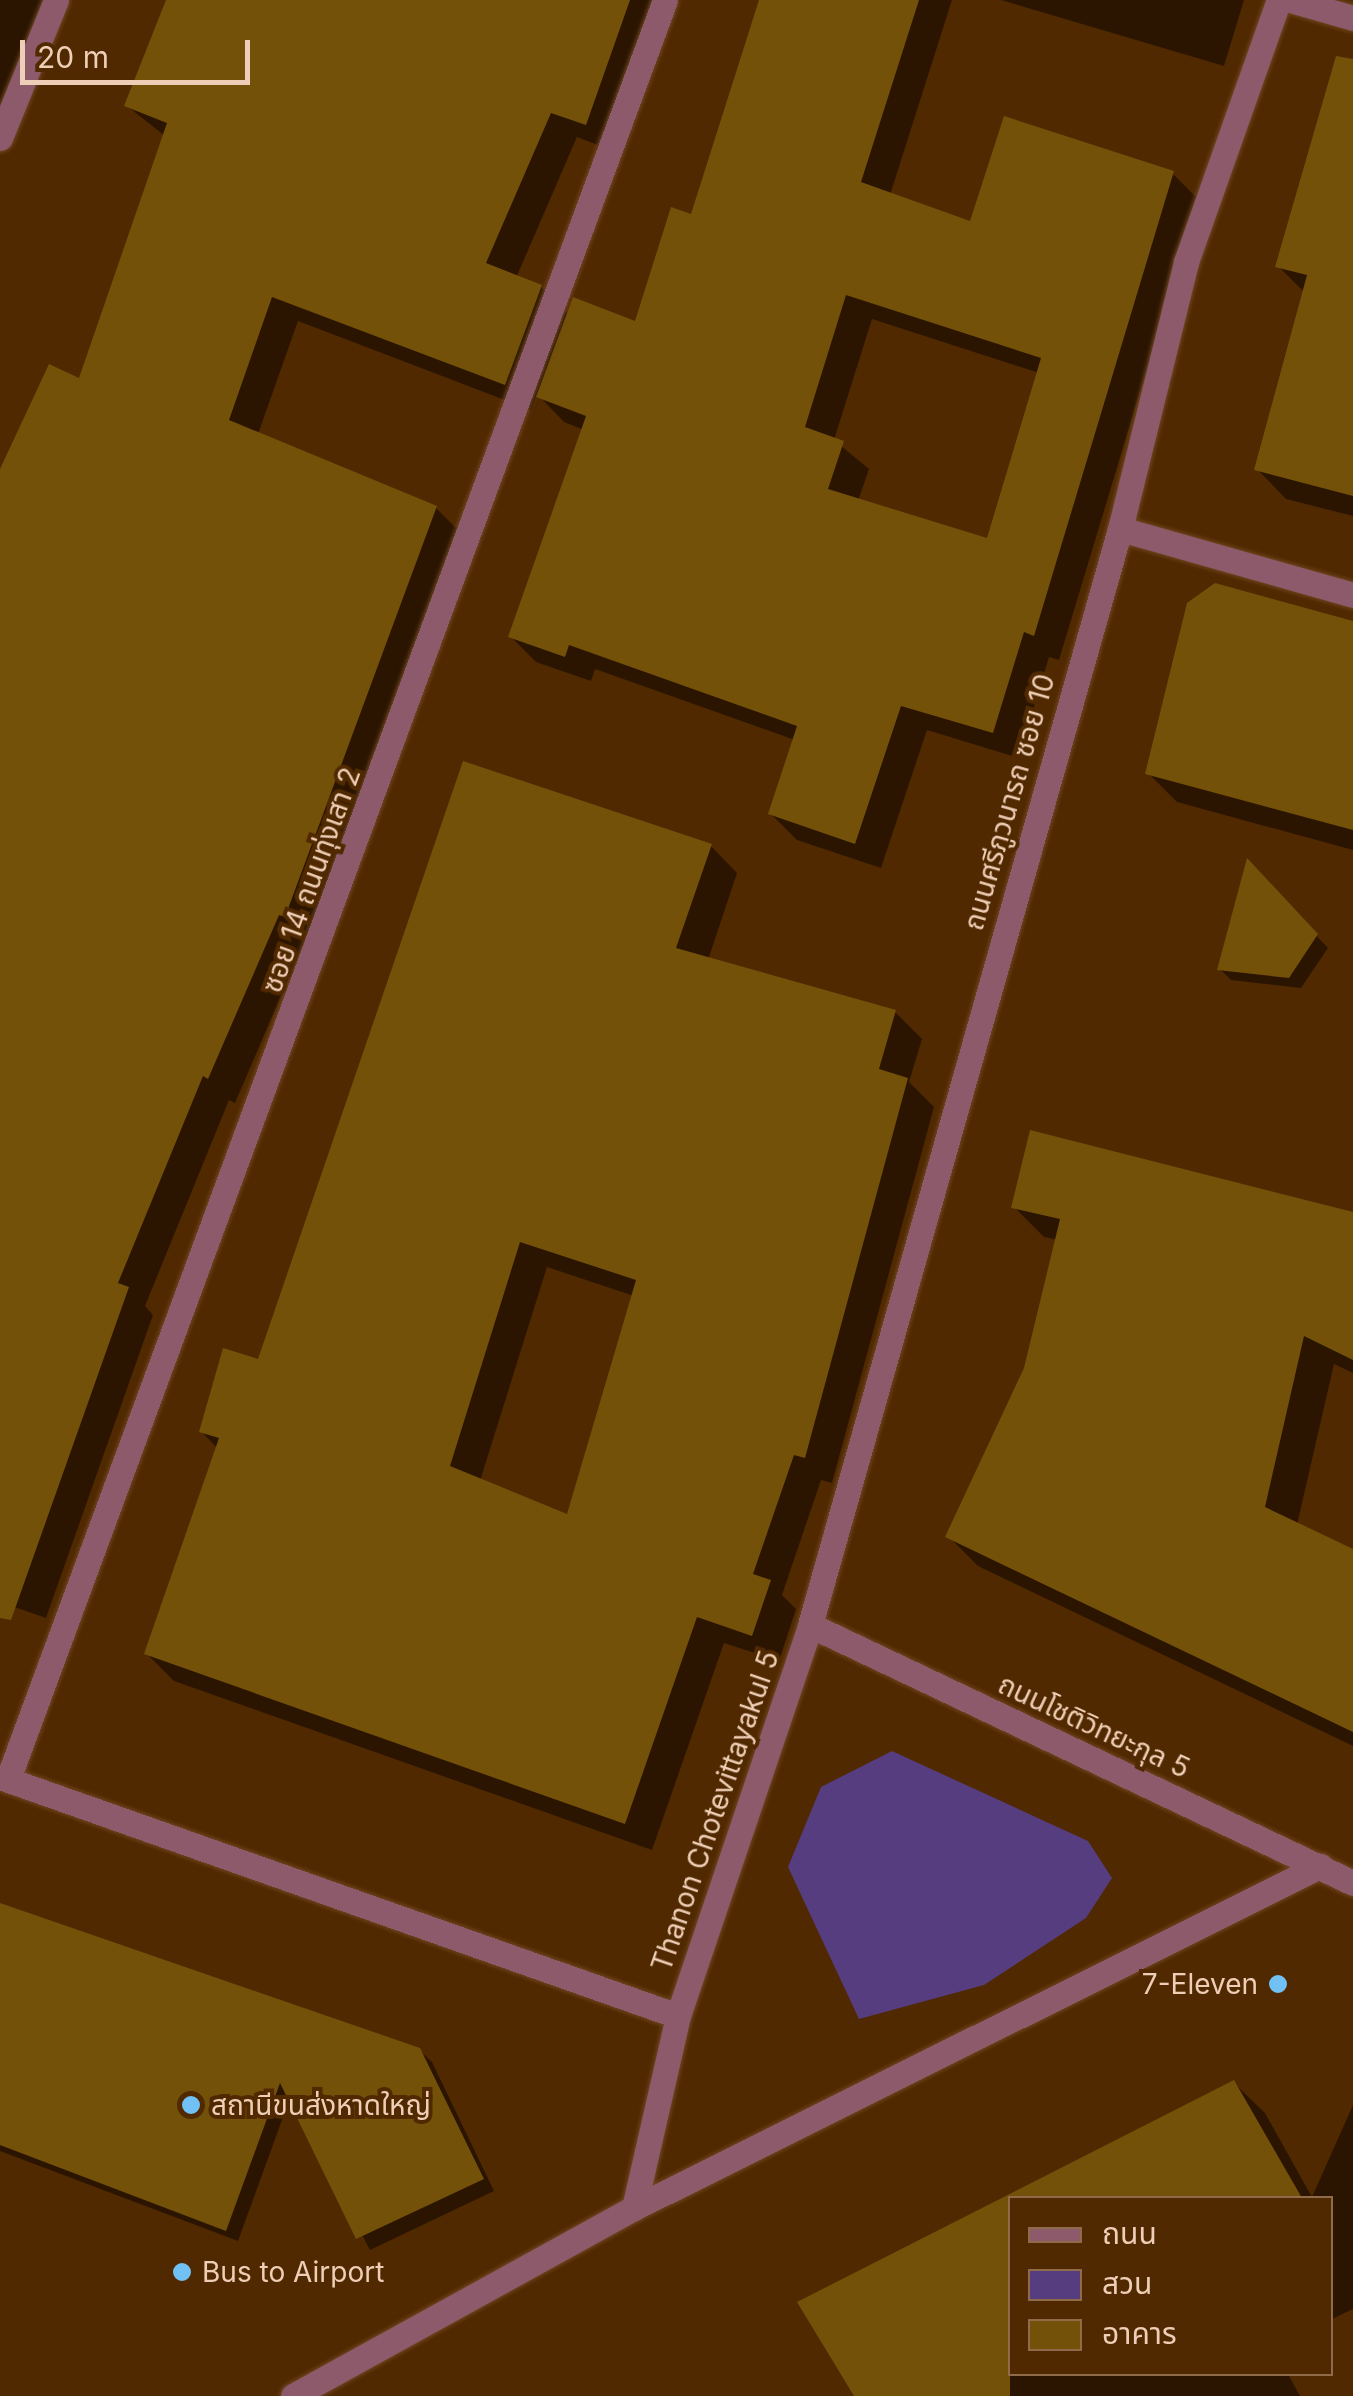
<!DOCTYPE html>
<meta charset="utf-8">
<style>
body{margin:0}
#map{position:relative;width:1353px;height:2396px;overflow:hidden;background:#512900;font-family:Inter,"Noto Sans Thai",sans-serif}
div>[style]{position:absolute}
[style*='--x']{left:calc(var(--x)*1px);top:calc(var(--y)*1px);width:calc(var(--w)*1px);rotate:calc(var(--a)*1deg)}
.green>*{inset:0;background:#563d7f}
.shadow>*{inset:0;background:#0007}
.building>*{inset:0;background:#745109}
.roads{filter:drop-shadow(0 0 2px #6d4721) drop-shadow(0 0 2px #6d4721)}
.service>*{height:25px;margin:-12.5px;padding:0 12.5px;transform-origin:12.5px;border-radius:12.5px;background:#8c5a6a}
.minor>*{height:25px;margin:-12.5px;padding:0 12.5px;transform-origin:12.5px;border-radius:12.5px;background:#8c5a6a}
.dots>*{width:28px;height:28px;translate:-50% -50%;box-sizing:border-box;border:5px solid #512900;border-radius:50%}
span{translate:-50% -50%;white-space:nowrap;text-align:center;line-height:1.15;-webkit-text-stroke:8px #512900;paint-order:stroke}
.street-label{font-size:28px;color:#eeceb6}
.poi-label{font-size:28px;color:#eeceb6}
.right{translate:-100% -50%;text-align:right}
.left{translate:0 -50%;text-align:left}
.legend{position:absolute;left:1008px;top:2196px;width:325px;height:180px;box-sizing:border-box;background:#512900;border:2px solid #906b49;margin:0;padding:12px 18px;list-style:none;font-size:30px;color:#eeceb6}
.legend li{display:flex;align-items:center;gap:20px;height:50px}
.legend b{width:50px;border:2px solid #906b49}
.scale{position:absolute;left:20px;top:40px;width:230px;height:45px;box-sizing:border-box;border:5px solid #eeceb6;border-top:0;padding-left:12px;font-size:30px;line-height:35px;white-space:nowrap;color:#eeceb6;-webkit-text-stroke:8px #512900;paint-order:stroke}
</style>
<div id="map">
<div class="green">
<div style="clip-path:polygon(892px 1751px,1088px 1841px,1112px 1878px,1086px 1918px,984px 1985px,859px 2019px,788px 1867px,821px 1787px)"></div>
</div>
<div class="shadow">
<div style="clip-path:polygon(0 0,51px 0,0 124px)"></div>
<div style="clip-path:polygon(evenodd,169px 0,665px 0,611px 150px,577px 137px,516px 278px,541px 287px,569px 315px,636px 324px,693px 217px,761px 0,952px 0,890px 195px,971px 224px,1172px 173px,1198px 199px,1059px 660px,1049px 657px,1019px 758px,927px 730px,881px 868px,797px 840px,771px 814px,795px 740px,595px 669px,591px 681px,536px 662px,510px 636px,584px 430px,564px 422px,537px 394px,531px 410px,298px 321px,258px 434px,436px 508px,462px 534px,305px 940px,235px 1103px,229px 1100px,145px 1306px,153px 1315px,46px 1618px,0 1602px,0 475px,81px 381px,165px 136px,127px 106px,169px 0,872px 319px,1039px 373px,988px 541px,858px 501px,869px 469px,834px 440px,872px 319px)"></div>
<div style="clip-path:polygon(1001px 0,1244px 0,1224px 66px)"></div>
<div style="clip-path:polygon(1353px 81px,1353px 516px,1286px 499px,1257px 469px,1305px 293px,1278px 266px)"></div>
<div style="clip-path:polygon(1353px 624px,1353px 850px,1177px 802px,1148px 773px)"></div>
<div style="clip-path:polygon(evenodd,711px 846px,737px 873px,708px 960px,895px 1012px,922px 1039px,909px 1082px,934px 1107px,832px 1483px,821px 1480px,782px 1595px,796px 1609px,779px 1661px,724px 1643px,652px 1850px,174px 1681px,147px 1654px,218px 1449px,201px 1431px,711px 846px,547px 1267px,634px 1296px,569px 1517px,480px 1481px,547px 1267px)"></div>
<div style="clip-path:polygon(1248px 863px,1328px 948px,1301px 988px,1231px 980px,1220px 969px)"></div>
<div style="clip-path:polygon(1014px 1207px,1353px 1214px,1353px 1373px,1334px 1364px,1297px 1525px,1353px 1552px,1353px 1746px,978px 1566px,948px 1536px,1026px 1369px,1058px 1240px,1044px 1237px)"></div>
<div style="clip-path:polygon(0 1906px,419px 2050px,432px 2062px,494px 2191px,370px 2250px,290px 2098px,238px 2241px,0 2151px)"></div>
<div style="clip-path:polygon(1234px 2083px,1265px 2113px,1312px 2197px,1353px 2105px,1353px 2309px,1330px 2320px,1330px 2198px,1011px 2198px,1011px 2374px,1288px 2374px,1300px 2396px,858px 2396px,800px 2303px)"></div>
</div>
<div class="building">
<div style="clip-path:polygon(166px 0,630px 0,586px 125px,551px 113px,486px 263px,542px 285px,505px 385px,272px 297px,229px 420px,437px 506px,285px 917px,279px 915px,208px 1079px,203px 1076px,118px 1283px,129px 1287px,11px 1620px,0 1618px,0 469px,49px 364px,79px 378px,167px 123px,124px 106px)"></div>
<div style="clip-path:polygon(evenodd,759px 0,919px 0,861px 182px,970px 221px,1004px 116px,1174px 171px,1034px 636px,1024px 632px,993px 733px,901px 706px,855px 844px,768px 814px,797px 726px,569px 645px,565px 657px,508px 637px,586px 416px,536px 397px,573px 297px,635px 321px,671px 207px,691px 214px,759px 0,846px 295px,1041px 358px,987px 538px,828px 489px,844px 441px,805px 427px,846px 295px)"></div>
<div style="clip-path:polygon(1336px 56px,1353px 59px,1353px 496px,1254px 470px,1307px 275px,1275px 267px)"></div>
<div style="clip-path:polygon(1215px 583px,1353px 621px,1353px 830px,1145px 774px,1187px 603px)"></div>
<div style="clip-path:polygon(evenodd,463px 761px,712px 844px,676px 948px,896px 1010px,879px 1069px,908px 1078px,805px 1458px,794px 1455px,753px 1574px,771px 1580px,752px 1636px,697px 1617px,625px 1824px,144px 1654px,219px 1438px,199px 1432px,223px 1348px,258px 1359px,463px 761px,520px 1242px,636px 1280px,567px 1514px,450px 1466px,520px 1242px)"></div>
<div style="clip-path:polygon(1247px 858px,1318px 934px,1289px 978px,1217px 970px)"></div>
<div style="clip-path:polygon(1030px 1130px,1353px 1212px,1353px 1360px,1304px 1336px,1265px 1507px,1353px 1549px,1353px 1732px,945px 1537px,1024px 1368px,1060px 1219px,1011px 1208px)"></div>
<div style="clip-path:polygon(0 1903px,420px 2048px,484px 2179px,356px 2239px,280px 2083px,226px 2231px,0 2145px)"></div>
<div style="clip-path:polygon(1234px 2080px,1302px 2198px,1010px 2198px,1010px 2396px,854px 2396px,797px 2302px)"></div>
</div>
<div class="roads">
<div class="service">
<div style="--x:810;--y:1625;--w:601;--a:25.41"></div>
</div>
<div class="minor">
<div style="--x:1290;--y:0;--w:66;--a:15.9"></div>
<div style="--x:0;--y:138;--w:149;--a:-67.9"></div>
<div style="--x:1120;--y:529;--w:242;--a:15.8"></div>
<div style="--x:0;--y:1777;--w:719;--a:19.42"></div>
<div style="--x:8;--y:1779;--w:1896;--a:-69.73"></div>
<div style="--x:634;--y:2208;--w:767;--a:-26.5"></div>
<div style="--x:293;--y:2396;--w:389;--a:-28.9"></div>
<div style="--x:634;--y:2208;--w:197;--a:-77.1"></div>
<div style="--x:678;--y:2016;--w:413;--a:-71.3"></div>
<div style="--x:810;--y:1625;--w:1139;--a:-74.21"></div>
<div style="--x:1120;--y:529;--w:275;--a:-76.1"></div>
<div style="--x:1186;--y:262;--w:278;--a:-70.5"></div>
</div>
</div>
<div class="dots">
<div style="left:1278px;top:1984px;background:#72c1f5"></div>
<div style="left:191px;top:2105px;background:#72c1f5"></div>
<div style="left:182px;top:2272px;background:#72c1f5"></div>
</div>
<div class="street-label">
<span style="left:1009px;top:802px;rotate:-74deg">ถนนศรีภูวนารถ ซอย 10</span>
<span style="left:311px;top:880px;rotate:-70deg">ซอย 14 ถนนทุ่งเสา 2</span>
<span style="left:1094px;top:1726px;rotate:25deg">ถนนโชติวิทยะกุล 5</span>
<span style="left:715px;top:1811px;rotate:-71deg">Thanon Chotevittayakul 5</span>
</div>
<div class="poi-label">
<span class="right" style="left:1258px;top:1984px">7-Eleven</span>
<span class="left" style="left:211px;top:2105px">สถานีขนส่งหาดใหญ่</span>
<span class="left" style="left:202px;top:2272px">Bus to Airport</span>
</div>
<ul class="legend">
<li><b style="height:12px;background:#8c5a6a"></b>ถนน</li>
<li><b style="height:28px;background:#563d7f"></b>สวน</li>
<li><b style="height:28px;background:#745109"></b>อาคาร</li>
</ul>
<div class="scale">20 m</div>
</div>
